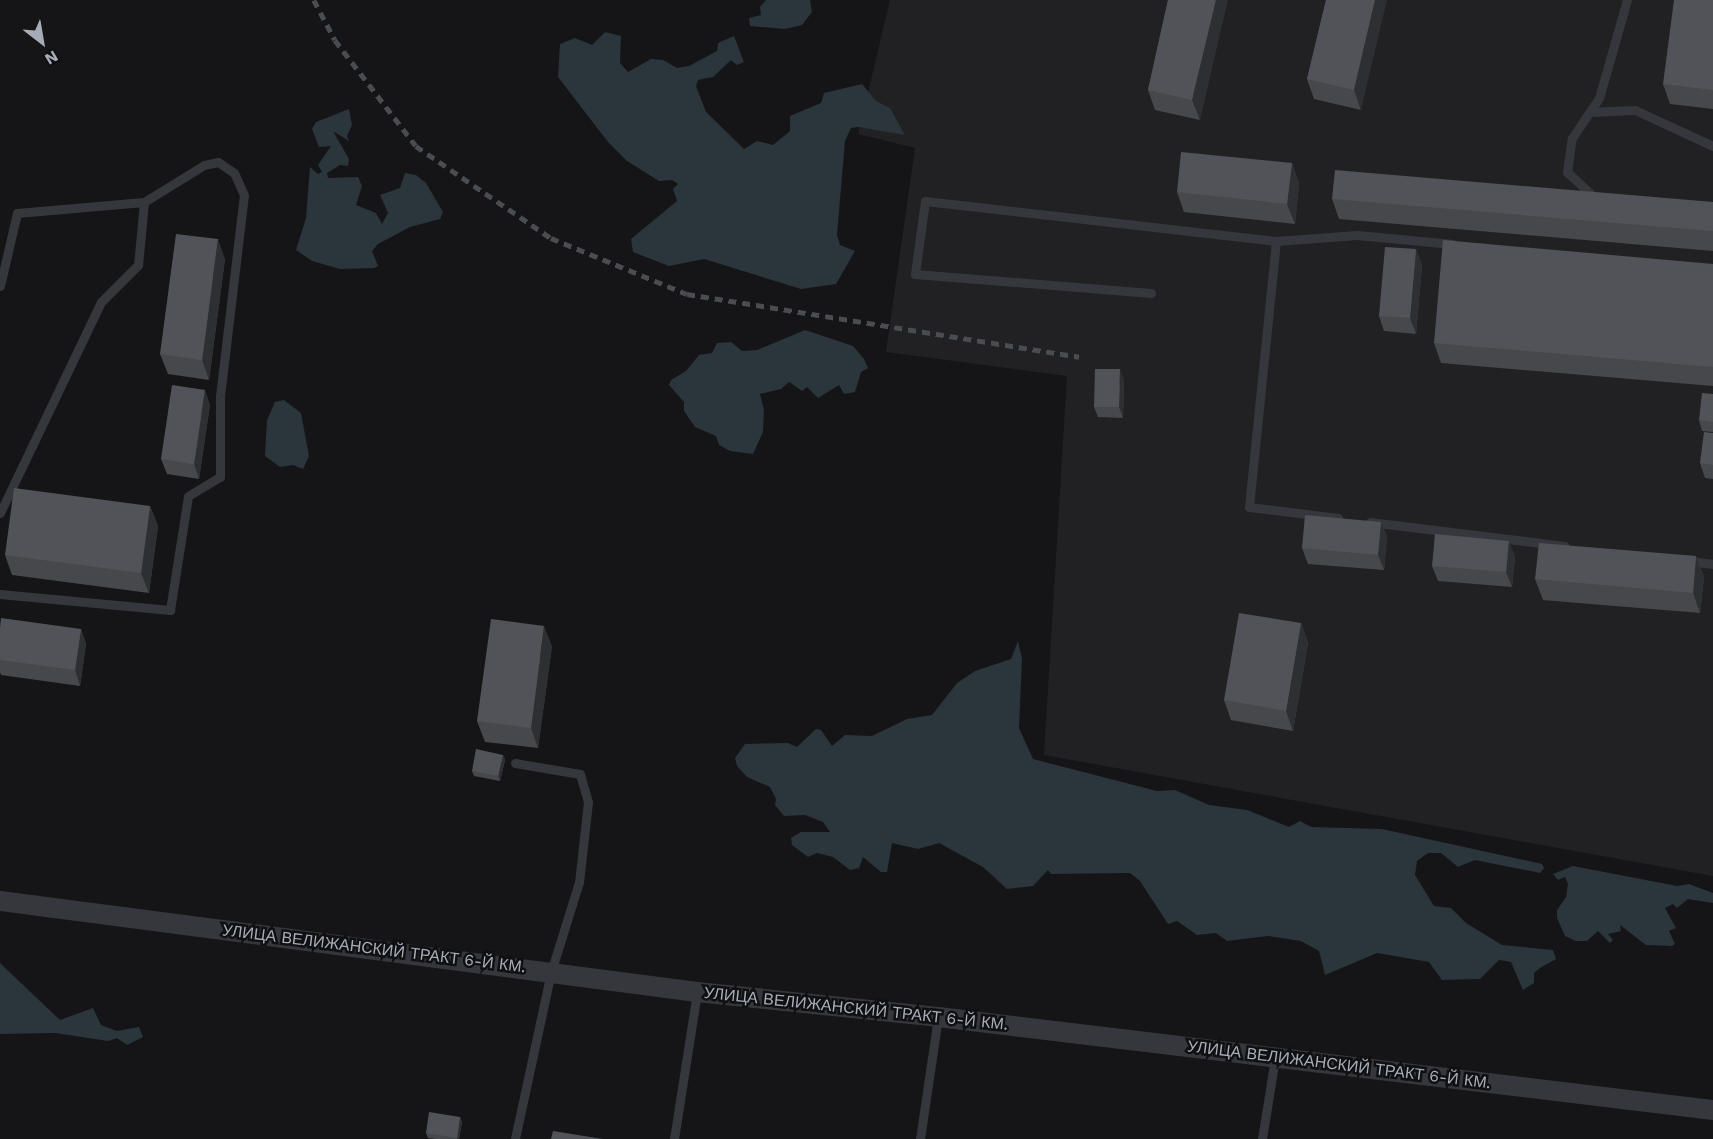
<!DOCTYPE html>
<meta charset="utf-8">
<style>
body{margin:0}
#map{position:relative;width:1713px;height:1139px;overflow:hidden;background:#151517;font-family:"Work Sans",sans-serif}
div>[style]{position:absolute}
[style*='--x']{left:calc(var(--x)*1px);top:calc(var(--y)*1px);width:calc(var(--w)*1px);rotate:calc(var(--a)*1deg)}
.built>*{inset:0;background:#212124}
.water>*{inset:0;background:#2a353c}
.lane>*{height:9px;margin:-4.5px;padding:0 4.5px;transform-origin:4.5px;border-radius:4.5px;background:#36373c}
.street>*{height:20px;margin:-10px;padding:0 10px;transform-origin:10px;border-radius:10px;background:#36373c}
.rail>*{height:4.5px;margin-top:-2.25px;transform-origin:0;background:repeating-linear-gradient(90deg,#494c51 0 8px,transparent 0 14px)}
.wall>*{inset:0;background:#46484c}
.shaded-wall>*{inset:0;background:#2e2f32}
.building>*{inset:0;background:#515358}
span{translate:-50% -50%;white-space:nowrap;text-align:center;line-height:1.15;-webkit-text-stroke:5px #101012;paint-order:stroke}
.street-label{font-size:16px;color:#a6adb8}
.north{position:absolute;left:12px;top:12px;width:60px;height:60px;-webkit-text-stroke:4px #101012;paint-order:stroke;rotate:149deg;font-size:16px;font-weight:700;line-height:24px;text-align:center;color:#a6adb8}
.north::after{content:'';display:block;margin:auto;width:21px;height:27px;background:#a6adb8;clip-path:polygon(50% 0,100% 100%,50% 72%,0 100%)}
</style>
<div id="map">
<div class="built">
<div style="clip-path:polygon(890px 0,1713px 0,1713px 876px,1044px 755px,1067px 376px,886px 352px,915px 148px,858px 134px)"></div>
</div>
<div class="water">
<div style="clip-path:polygon(766px 0,810px 0,812px 12px,802px 25px,785px 29px,750px 26px,749px 18px,761px 15px,760px 7px)"></div>
<div style="clip-path:polygon(605px 32px,621px 36px,620px 63px,628px 72px,651px 59px,663px 60px,677px 68px,689px 66px,717px 51px,718px 43px,734px 36px,744px 62px,737px 65px,731px 60px,713px 77px,698px 80px,696px 86px,706px 112px,744px 149px,757px 141px,773px 145px,790px 131px,790px 116px,821px 103px,824px 93px,862px 84px,876px 101px,890px 108px,905px 135px,858px 127px,851px 128px,845px 141px,837px 235px,840px 245px,855px 251px,836px 284px,801px 289px,704px 259px,669px 266px,633px 252px,631px 239px,677px 201px,673px 189px,678px 184px,672px 180px,659px 181px,627px 161px,608px 142px,558px 77px,560px 44px,575px 38px,592px 45px)"></div>
<div style="clip-path:polygon(349px 109px,352px 125px,347px 136px,349px 141px,333px 131px,349px 159px,348px 166px,340px 165px,327px 173px,328px 178px,358px 177px,362px 186px,356px 205px,376px 213px,382px 224px,388px 213px,380px 195px,400px 188px,405px 173px,416px 175px,426px 183px,443px 212px,440px 219px,410px 227px,378px 244px,372px 251px,378px 266px,374px 268px,340px 269px,312px 261px,296px 250px,306px 218px,310px 167px,318px 174px,322px 172px,318px 165px,331px 146px,319px 147px,312px 129px,316px 122px)"></div>
<div style="clip-path:polygon(805px 330px,853px 346px,864px 359px,868px 368px,861px 372px,855px 392px,844px 394px,839px 385px,818px 398px,807px 387px,802px 391px,789px 382px,781px 389px,760px 394px,764px 410px,763px 432px,753px 454px,730px 451px,719px 445px,716px 436px,695px 427px,684px 411px,684px 402px,669px 385px,671px 380px,686px 371px,699px 355px,712px 353px,717px 343px,731px 342px,742px 351px,757px 350px)"></div>
<div style="clip-path:polygon(284px 400px,301px 413px,309px 456px,303px 469px,293px 465px,280px 467px,265px 456px,267px 420px,275px 402px)"></div>
<div style="clip-path:polygon(1018px 641px,1022px 659px,1019px 728px,1033px 759px,1157px 791px,1175px 790px,1209px 805px,1247px 810px,1289px 827px,1300px 821px,1311px 827px,1382px 829px,1542px 864px,1544px 868px,1540px 873px,1475px 860px,1458px 867px,1441px 853px,1428px 853px,1417px 861px,1415px 875px,1434px 906px,1451px 908px,1466px 923px,1502px 945px,1553px 950px,1556px 959px,1540px 968px,1534px 973px,1534px 983px,1523px 990px,1511px 962px,1499px 960px,1480px 979px,1442px 980px,1429px 962px,1377px 953px,1325px 975px,1319px 951px,1301px 941px,1268px 936px,1227px 941px,1216px 933px,1197px 935px,1177px 921px,1168px 924px,1140px 881px,1130px 873px,1051px 874px,1048px 870px,1033px 886px,1007px 889px,983px 867px,939px 843px,918px 849px,892px 843px,887px 872px,881px 872px,863px 857px,859px 868px,850px 870px,833px 857px,817px 853px,808px 857px,792px 845px,791px 838px,801px 832px,830px 832px,823px 822px,805px 815px,784px 816px,775px 805px,776px 799px,770px 787px,747px 777px,737px 766px,735px 758px,745px 744px,788px 743px,797px 747px,816px 729px,821px 730px,832px 746px,845px 735px,872px 736px,907px 719px,932px 715px,957px 683px,975px 671px,1011px 659px)"></div>
<div style="clip-path:polygon(1573px 866px,1677px 886px,1689px 884px,1713px 893px,1713px 903px,1688px 899px,1677px 908px,1673px 904px,1665px 908px,1676px 928px,1669px 931px,1675px 944px,1672px 946px,1646px 945px,1620px 925px,1621px 931px,1608px 934px,1613px 940px,1610px 943px,1598px 931px,1587px 941px,1576px 941px,1565px 936px,1557px 918px,1557px 910px,1566px 897px,1568px 884px,1565px 877px,1558px 880px,1553px 874px)"></div>
<div style="clip-path:polygon(0 963px,60px 1020px,93px 1008px,101px 1025px,117px 1031px,139px 1027px,143px 1037px,127px 1045px,117px 1038px,108px 1041px,55px 1033px,0 1034px)"></div>
</div>
<div class="lane">
<div style="--x:1590;--y:112;--w:45;--a:-2.5"></div>
<div style="--x:1635;--y:110;--w:86;--a:24.8"></div>
<div style="--x:1595;--y:198;--w:38;--a:-137"></div>
<div style="--x:1567;--y:172;--w:34;--a:-82"></div>
<div style="--x:1572;--y:138;--w:48;--a:-56"></div>
<div style="--x:1599;--y:98;--w:102;--a:-74.1"></div>
<div style="--x:1276;--y:241;--w:81;--a:-4.2"></div>
<div style="--x:1357;--y:235;--w:96;--a:5.4"></div>
<div style="--x:0;--y:286;--w:75;--a:-76.9"></div>
<div style="--x:17;--y:213;--w:127;--a:-5"></div>
<div style="--x:144;--y:202;--w:63;--a:95.4"></div>
<div style="--x:138;--y:265;--w:52;--a:135"></div>
<div style="--x:101;--y:302;--w:234;--a:115.6"></div>
<div style="--x:1151;--y:293;--w:237;--a:-175.4"></div>
<div style="--x:915;--y:274;--w:74;--a:-82.2"></div>
<div style="--x:925;--y:201;--w:353;--a:6.5"></div>
<div style="--x:1276;--y:241;--w:267;--a:95.8"></div>
<div style="--x:1249;--y:507;--w:90;--a:7"></div>
<div style="--x:1370;--y:522;--w:196;--a:7"></div>
<div style="--x:1689;--y:561;--w:24;--a:7"></div>
<div style="--x:0;--y:594;--w:171;--a:5.4"></div>
<div style="--x:170;--y:610;--w:115;--a:-81"></div>
<div style="--x:188;--y:496;--w:37;--a:-31"></div>
<div style="--x:220;--y:477;--w:81;--a:-90"></div>
<div style="--x:220;--y:396;--w:202;--a:-83.2"></div>
<div style="--x:244;--y:195;--w:24;--a:-114"></div>
<div style="--x:234;--y:173;--w:19;--a:-145"></div>
<div style="--x:218;--y:162;--w:14;--a:168"></div>
<div style="--x:204;--y:165;--w:70;--a:148.3"></div>
<div style="--x:515;--y:763;--w:66;--a:9.6"></div>
<div style="--x:580;--y:774;--w:29;--a:74"></div>
<div style="--x:588;--y:802;--w:81;--a:96.4"></div>
<div style="--x:579;--y:882;--w:94;--a:107.3"></div>
<div style="--x:551;--y:972;--w:171;--a:102.2"></div>
<div style="--x:674;--y:1139;--w:149;--a:-81.1"></div>
<div style="--x:920;--y:1139;--w:123;--a:-81.6"></div>
<div style="--x:1262;--y:1139;--w:82;--a:-80.9"></div>
</div>
<div class="street">
<div style="--x:0;--y:901;--w:703;--a:7.44"></div>
<div style="--x:697;--y:992;--w:242;--a:5.9"></div>
<div style="--x:938;--y:1017;--w:781;--a:6.84"></div>
</div>
<div class="rail">
<div style="--x:314;--y:0;--w:45;--a:62.3"></div>
<div style="--x:335;--y:40;--w:133;--a:52.6"></div>
<div style="--x:416;--y:146;--w:163;--a:34.3"></div>
<div style="--x:551;--y:238;--w:147;--a:22.4"></div>
<div style="--x:687;--y:294;--w:397;--a:9.1"></div>
</div>
<div class="wall">
<div style="clip-path:polygon(1168px 0,1200px 120px,1155px 110px,1148px 90px)"></div>
<div style="clip-path:polygon(1326px 0,1361px 110px,1314px 99px,1307px 79px)"></div>
<div style="clip-path:polygon(1713px 0,1713px 109px,1670px 104px,1663px 84px)"></div>
<div style="clip-path:polygon(1292px 163px,1299px 184px,1295px 224px,1184px 212px,1177px 192px)"></div>
<div style="clip-path:polygon(1332px 199px,1713px 202px,1713px 251px,1339px 219px)"></div>
<div style="clip-path:polygon(1416px 249px,1422px 265px,1416px 334px,1384px 331px,1379px 316px)"></div>
<div style="clip-path:polygon(225px 259px,209px 380px,168px 374px,160px 354px)"></div>
<div style="clip-path:polygon(1713px 264px,1713px 386px,1441px 363px,1434px 343px)"></div>
<div style="clip-path:polygon(1124px 380px,1123px 418px,1098px 417px,1094px 407px)"></div>
<div style="clip-path:polygon(1713px 394px,1713px 432px,1702px 431px,1699px 420px)"></div>
<div style="clip-path:polygon(210px 405px,199px 479px,167px 474px,161px 459px)"></div>
<div style="clip-path:polygon(1713px 433px,1713px 479px,1705px 478px,1700px 463px)"></div>
<div style="clip-path:polygon(150px 506px,158px 526px,149px 593px,12px 575px,5px 555px)"></div>
<div style="clip-path:polygon(1381px 522px,1387px 537px,1384px 570px,1308px 564px,1302px 548px)"></div>
<div style="clip-path:polygon(1515px 556px,1512px 587px,1438px 581px,1432px 566px)"></div>
<div style="clip-path:polygon(1696px 556px,1704px 577px,1700px 613px,1543px 600px,1535px 579px)"></div>
<div style="clip-path:polygon(1301px 623px,1308px 643px,1293px 731px,1231px 720px,1224px 700px)"></div>
<div style="clip-path:polygon(0 628px,81px 629px,86px 644px,80px 686px,1px 675px,0 672px)"></div>
<div style="clip-path:polygon(552px 646px,538px 748px,485px 742px,477px 721px)"></div>
<div style="clip-path:polygon(503px 755px,505px 760px,500px 781px,474px 776px,472px 771px)"></div>
<div style="clip-path:polygon(460px 1117px,462px 1122px,459px 1139px,435px 1139px,428px 1138px,426px 1133px)"></div>
</div>
<div class="shaded-wall">
<div style="clip-path:polygon(1216px 0,1228px 0,1200px 120px,1192px 100px)"></div>
<div style="clip-path:polygon(1375px 0,1387px 0,1361px 110px,1354px 90px)"></div>
<div style="clip-path:polygon(1292px 163px,1299px 184px,1295px 224px,1287px 204px)"></div>
<div style="clip-path:polygon(218px 239px,225px 259px,209px 380px,202px 360px)"></div>
<div style="clip-path:polygon(1416px 249px,1422px 265px,1416px 334px,1410px 318px)"></div>
<div style="clip-path:polygon(1120px 369px,1124px 380px,1123px 418px,1119px 407px)"></div>
<div style="clip-path:polygon(205px 390px,210px 405px,199px 479px,194px 464px)"></div>
<div style="clip-path:polygon(150px 506px,158px 526px,149px 593px,141px 573px)"></div>
<div style="clip-path:polygon(1381px 522px,1387px 537px,1384px 570px,1378px 555px)"></div>
<div style="clip-path:polygon(1509px 541px,1515px 556px,1512px 587px,1506px 572px)"></div>
<div style="clip-path:polygon(1696px 556px,1704px 577px,1700px 613px,1693px 593px)"></div>
<div style="clip-path:polygon(1301px 623px,1308px 643px,1293px 731px,1286px 711px)"></div>
<div style="clip-path:polygon(544px 626px,552px 646px,538px 748px,531px 728px)"></div>
<div style="clip-path:polygon(81px 629px,86px 644px,80px 686px,75px 670px)"></div>
<div style="clip-path:polygon(503px 755px,505px 760px,500px 781px,498px 776px)"></div>
<div style="clip-path:polygon(460px 1117px,462px 1122px,459px 1139px,457px 1139px)"></div>
</div>
<div class="building">
<div style="clip-path:polygon(1168px 0,1216px 0,1192px 100px,1148px 90px)"></div>
<div style="clip-path:polygon(1326px 0,1375px 0,1354px 90px,1307px 79px)"></div>
<div style="clip-path:polygon(1674px 0,1713px 0,1713px 90px,1663px 84px)"></div>
<div style="clip-path:polygon(1181px 152px,1292px 163px,1287px 204px,1177px 192px)"></div>
<div style="clip-path:polygon(1335px 170px,1713px 202px,1713px 231px,1332px 199px)"></div>
<div style="clip-path:polygon(176px 234px,218px 239px,202px 360px,160px 354px)"></div>
<div style="clip-path:polygon(1443px 240px,1713px 264px,1713px 367px,1434px 343px)"></div>
<div style="clip-path:polygon(1385px 247px,1416px 249px,1410px 318px,1379px 316px)"></div>
<div style="clip-path:polygon(1095px 369px,1120px 369px,1119px 407px,1094px 407px)"></div>
<div style="clip-path:polygon(172px 385px,205px 390px,194px 464px,161px 459px)"></div>
<div style="clip-path:polygon(1702px 393px,1713px 394px,1713px 422px,1699px 420px)"></div>
<div style="clip-path:polygon(1704px 432px,1713px 433px,1713px 465px,1700px 463px)"></div>
<div style="clip-path:polygon(14px 488px,150px 506px,141px 573px,5px 555px)"></div>
<div style="clip-path:polygon(1305px 515px,1381px 522px,1378px 555px,1302px 548px)"></div>
<div style="clip-path:polygon(1435px 534px,1509px 541px,1506px 572px,1432px 566px)"></div>
<div style="clip-path:polygon(1539px 543px,1696px 556px,1693px 593px,1535px 579px)"></div>
<div style="clip-path:polygon(1239px 613px,1301px 623px,1286px 711px,1224px 700px)"></div>
<div style="clip-path:polygon(1px 618px,81px 629px,75px 670px,0 660px,0 628px)"></div>
<div style="clip-path:polygon(491px 619px,544px 626px,531px 728px,477px 721px)"></div>
<div style="clip-path:polygon(476px 749px,503px 755px,498px 776px,472px 771px)"></div>
<div style="clip-path:polygon(429px 1112px,460px 1117px,457px 1138px,426px 1133px)"></div>
<div style="clip-path:polygon(553px 1131px,603px 1139px,551px 1139px)"></div>
</div>
<div class="street-label">
<span style="left:374px;top:949px;rotate:7deg">УЛИЦА ВЕЛИЖАНСКИЙ ТРАКТ 6-Й КМ.</span>
<span style="left:856px;top:1009px;rotate:6deg">УЛИЦА ВЕЛИЖАНСКИЙ ТРАКТ 6-Й КМ.</span>
<span style="left:1339px;top:1065px;rotate:7deg">УЛИЦА ВЕЛИЖАНСКИЙ ТРАКТ 6-Й КМ.</span>
</div>
<div class="north">N</div>
</div>
